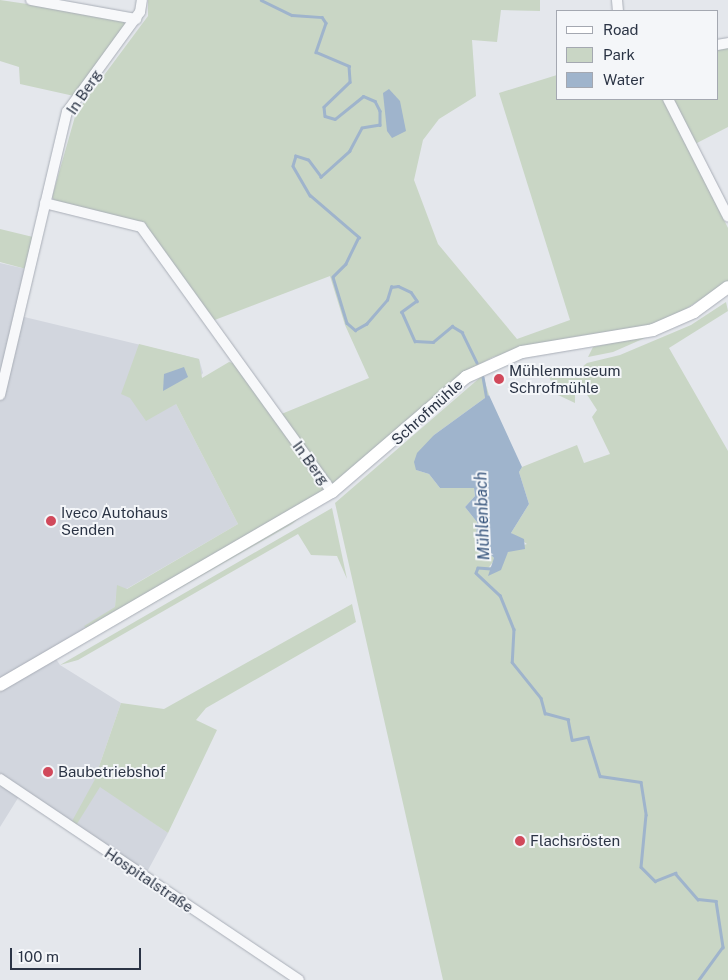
<!DOCTYPE html>
<meta charset="utf-8">
<style>
body{margin:0}
#map{position:relative;width:728px;height:980px;overflow:hidden;background:#e4e7ec;font-family:"Public Sans",sans-serif}
div>[style]{position:absolute}
[style*='--x']{left:calc(var(--x)*1px);top:calc(var(--y)*1px);width:calc(var(--w)*1px);rotate:calc(var(--a)*1deg)}
.built>*{inset:0;background:#d2d6de}
.green>*{inset:0;background:#c9d6c5}
.water>*{inset:0;background:#9fb4cc}
.stream>*{height:2.5px;margin:-1.25px;padding:0 1.25px;transform-origin:1.25px;border-radius:1.25px;background:#9fb4cc}
.roads{filter:drop-shadow(0 0 1px #a9aeb7) drop-shadow(0 0 1px #a9aeb7)}
.minor>*{height:10px;margin:-5px;padding:0 5px;transform-origin:5px;border-radius:5px;background:#f7f8fa}
.major>*{height:12px;margin:-6px;padding:0 6px;transform-origin:6px;border-radius:6px;background:#fff}
.dots>*{width:14px;height:14px;translate:-50% -50%;box-sizing:border-box;border:2px solid #f4f6f9;border-radius:50%}
span{translate:-50% -50%;white-space:nowrap;text-align:center;line-height:1.15;-webkit-text-stroke:4px #f4f6f9;paint-order:stroke}
.street-label{font-size:15px;color:#2b3445}
.poi-label{font-size:15px;color:#2b3445}
.left{translate:0 -50%;text-align:left}
.water-label{font-size:16px;color:#34527a;font-style:italic}
.legend{position:absolute;left:556px;top:10px;width:162px;height:90px;box-sizing:border-box;background:#f4f6f9;border:1px solid #a4a8b1;margin:0;padding:6px 9px;list-style:none;font-size:15px;color:#2b3445}
.legend li{display:flex;align-items:center;gap:10px;height:25px}
.legend b{width:25px;border:1px solid #a4a8b1}
.scale{position:absolute;left:10px;top:948px;width:131px;height:22px;box-sizing:border-box;border:2px solid #2b3445;border-top:0;padding-left:6px;font-size:15px;line-height:18px;white-space:nowrap;color:#2b3445;-webkit-text-stroke:4px #f4f6f9;paint-order:stroke}
</style>
<div id="map">
<div class="built">
<div style="clip-path:polygon(0 263px,26px 269px,16px 315px,199px 359px,203px 373px,176px 404px,238px 524px,116px 595px,115px 614px,50px 650px,60px 665px,121px 703px,94px 781px,168px 833px,147px 872px,23px 790px,0 827px)"></div>
</div>
<div class="green">
<div style="clip-path:polygon(0 0,122px 18px,125px 24px,74px 96px,20px 84px,19px 67px,0 61px)"></div>
<div style="clip-path:polygon(148px 0,540px 0,540px 11px,501px 10px,497px 42px,472px 40px,476px 96px,439px 119px,423px 140px,414px 180px,438px 244px,517px 339px,570px 320px,499px 93px,557px 75px,557px 99px,664px 99px,728px 228px,728px 282px,664px 323px,567px 338px,493px 357px,462px 374px,340px 482px,330px 485px,279px 415px,369px 378px,345px 325px,330px 276px,212px 321px,144px 225px,56px 203px,52px 197px,76px 113px,148px 16px)"></div>
<div style="clip-path:polygon(728px 46px,728px 127px,695px 144px,672px 99px,717px 99px,717px 48px)"></div>
<div style="clip-path:polygon(0 229px,33px 237px,26px 269px,0 262px)"></div>
<div style="clip-path:polygon(726px 302px,728px 311px,669px 348px,728px 451px,728px 980px,443px 980px,335px 503px,483px 375px,489px 395px,434px 435px,416px 470px,429px 474px,440px 488px,474px 488px,475px 496px,465px 507px,477px 522px,476px 540px,495px 559px,487px 570px,513px 548px,527px 544px,511px 533px,529px 504px,519px 472px,522px 467px,577px 445px,584px 463px,610px 454px,592px 417px,597px 410px,586px 393px,575px 393px,575px 403px,558px 395px,548px 375px,553px 368px,558px 368px,558px 374px,576px 372px,587px 363px,620px 355px,691px 325px)"></div>
<div style="clip-path:polygon(654px 334px,613px 352px,588px 357px,593px 347px)"></div>
<div style="clip-path:polygon(139px 344px,199px 359px,202px 378px,229px 362px,237px 364px,325px 491px,87px 629px,84px 626px,115px 607px,117px 585px,127px 589px,238px 524px,176px 404px,146px 421px,130px 398px,121px 394px)"></div>
<div style="clip-path:polygon(332px 508px,347px 579px,337px 556px,311px 555px,298px 534px,78px 660px,60px 665px)"></div>
<div style="clip-path:polygon(304px 514px,292px 524px,59px 657px)"></div>
<div style="clip-path:polygon(352px 604px,356px 622px,206px 708px,196px 720px,217px 730px,168px 833px,100px 787px,75px 827px,71px 823px,94px 781px,121px 703px,164px 709px)"></div>
</div>
<div class="water">
<div style="clip-path:polygon(389px 89px,400px 101px,406px 131px,392px 138px,387px 131px,383px 93px)"></div>
<div style="clip-path:polygon(184px 367px,188px 377px,163px 391px,164px 374px)"></div>
<div style="clip-path:polygon(489px 395px,522px 467px,519px 472px,529px 504px,511px 533px,524px 539px,525px 549px,508px 552px,501px 570px,488px 576px,494px 558px,476px 540px,477px 522px,465px 507px,475px 496px,474px 488px,440px 488px,429px 474px,416px 470px,414px 462px,417px 453px,434px 435px)"></div>
</div>
<div class="stream">
<div style="--x:261;--y:0;--w:34;--a:26"></div>
<div style="--x:292;--y:15;--w:30;--a:4"></div>
<div style="--x:322;--y:17;--w:7;--a:56"></div>
<div style="--x:326;--y:23;--w:31;--a:109"></div>
<div style="--x:316;--y:52;--w:36;--a:23"></div>
<div style="--x:349;--y:66;--w:16;--a:86"></div>
<div style="--x:350;--y:82;--w:36;--a:136"></div>
<div style="--x:324;--y:107;--w:9;--a:84"></div>
<div style="--x:325;--y:116;--w:10;--a:17"></div>
<div style="--x:335;--y:119;--w:36;--a:-39"></div>
<div style="--x:363;--y:96;--w:13;--a:23"></div>
<div style="--x:375;--y:101;--w:11;--a:63"></div>
<div style="--x:380;--y:111;--w:14;--a:90"></div>
<div style="--x:380;--y:125;--w:18;--a:171"></div>
<div style="--x:362;--y:128;--w:26;--a:118"></div>
<div style="--x:350;--y:151;--w:39;--a:138"></div>
<div style="--x:321;--y:177;--w:21;--a:-127"></div>
<div style="--x:308;--y:160;--w:13;--a:-162"></div>
<div style="--x:296;--y:156;--w:10;--a:107"></div>
<div style="--x:293;--y:166;--w:34;--a:60"></div>
<div style="--x:310;--y:195;--w:65;--a:40.6"></div>
<div style="--x:359;--y:237;--w:30;--a:116"></div>
<div style="--x:346;--y:264;--w:18;--a:135"></div>
<div style="--x:333;--y:277;--w:48;--a:73.1"></div>
<div style="--x:347;--y:323;--w:11;--a:41"></div>
<div style="--x:355;--y:330;--w:13;--a:-29"></div>
<div style="--x:366;--y:324;--w:32;--a:-49"></div>
<div style="--x:387;--y:300;--w:14;--a:-73"></div>
<div style="--x:391;--y:287;--w:7;--a:-8"></div>
<div style="--x:398;--y:286;--w:14;--a:25"></div>
<div style="--x:411;--y:292;--w:11;--a:56"></div>
<div style="--x:417;--y:301;--w:19;--a:144"></div>
<div style="--x:402;--y:312;--w:32;--a:66"></div>
<div style="--x:415;--y:341;--w:18;--a:3"></div>
<div style="--x:433;--y:342;--w:25;--a:-40"></div>
<div style="--x:452;--y:326;--w:12;--a:31"></div>
<div style="--x:462;--y:332;--w:34;--a:64"></div>
<div style="--x:483;--y:377;--w:23;--a:80"></div>
<div style="--x:491;--y:569;--w:13;--a:-176"></div>
<div style="--x:478;--y:568;--w:5;--a:112"></div>
<div style="--x:476;--y:573;--w:33;--a:43"></div>
<div style="--x:500;--y:595;--w:37;--a:68"></div>
<div style="--x:514;--y:629;--w:33;--a:93"></div>
<div style="--x:512;--y:662;--w:46;--a:51.1"></div>
<div style="--x:541;--y:698;--w:16;--a:75"></div>
<div style="--x:545;--y:713;--w:24;--a:15"></div>
<div style="--x:568;--y:719;--w:21;--a:79"></div>
<div style="--x:572;--y:740;--w:16;--a:-11"></div>
<div style="--x:588;--y:737;--w:41;--a:72.9"></div>
<div style="--x:600;--y:776;--w:41;--a:8.3"></div>
<div style="--x:641;--y:782;--w:33;--a:81"></div>
<div style="--x:646;--y:815;--w:52;--a:95.5"></div>
<div style="--x:641;--y:867;--w:20;--a:45"></div>
<div style="--x:655;--y:881;--w:22;--a:-22"></div>
<div style="--x:675;--y:873;--w:35;--a:49"></div>
<div style="--x:698;--y:899;--w:18;--a:6"></div>
<div style="--x:716;--y:901;--w:47;--a:81.3"></div>
<div style="--x:723;--y:947;--w:41;--a:126"></div>
</div>
<div class="roads">
<div class="minor">
<div style="--x:31;--y:0;--w:107;--a:10.3"></div>
<div style="--x:617;--y:0;--w:11;--a:85"></div>
<div style="--x:717;--y:45;--w:11;--a:-10"></div>
<div style="--x:668;--y:99;--w:132;--a:63"></div>
<div style="--x:45;--y:203;--w:99;--a:14"></div>
<div style="--x:141;--y:227;--w:327;--a:54.2"></div>
<div style="--x:0;--y:395;--w:291;--a:-76.7"></div>
<div style="--x:67;--y:112;--w:124;--a:-53.9"></div>
<div style="--x:140;--y:12;--w:12;--a:-81"></div>
<div style="--x:0;--y:779;--w:360;--a:33.9"></div>
</div>
<div class="major">
<div style="--x:0;--y:685;--w:384;--a:-30.2"></div>
<div style="--x:332;--y:492;--w:177;--a:-40.6"></div>
<div style="--x:466;--y:377;--w:61;--a:-24.1"></div>
<div style="--x:522;--y:352;--w:133;--a:-9.5"></div>
<div style="--x:653;--y:330;--w:45;--a:-23.7"></div>
<div style="--x:694;--y:312;--w:42;--a:-36.3"></div>
</div>
</div>
<div class="dots">
<div style="left:499px;top:379px;background:#d1495b"></div>
<div style="left:51px;top:521px;background:#d1495b"></div>
<div style="left:48px;top:772px;background:#d1495b"></div>
<div style="left:520px;top:841px;background:#d1495b"></div>
</div>
<div class="street-label">
<span style="left:84px;top:92px;rotate:-56deg">In Berg</span>
<span style="left:427px;top:412px;rotate:-42deg">Schrofmühle</span>
<span style="left:311px;top:463px;rotate:54deg">In Berg</span>
<span style="left:149px;top:880px;rotate:34deg">Hospitalstraße</span>
</div>
<div class="poi-label">
<span class="left" style="left:509px;top:379px">Mühlenmuseum<br>Schrofmühle</span>
<span class="left" style="left:61px;top:521px">Iveco Autohaus<br>Senden</span>
<span class="left" style="left:58px;top:772px">Baubetriebshof</span>
<span class="left" style="left:530px;top:841px">Flachsrösten</span>
</div>
<div class="water-label">
<span style="left:483px;top:516px;rotate:-92deg">Mühlenbach</span>
</div>
<ul class="legend">
<li><b style="height:6px;background:#fff"></b>Road</li>
<li><b style="height:14px;background:#c9d6c5"></b>Park</li>
<li><b style="height:14px;background:#9fb4cc"></b>Water</li>
</ul>
<div class="scale">100 m</div>
</div>
